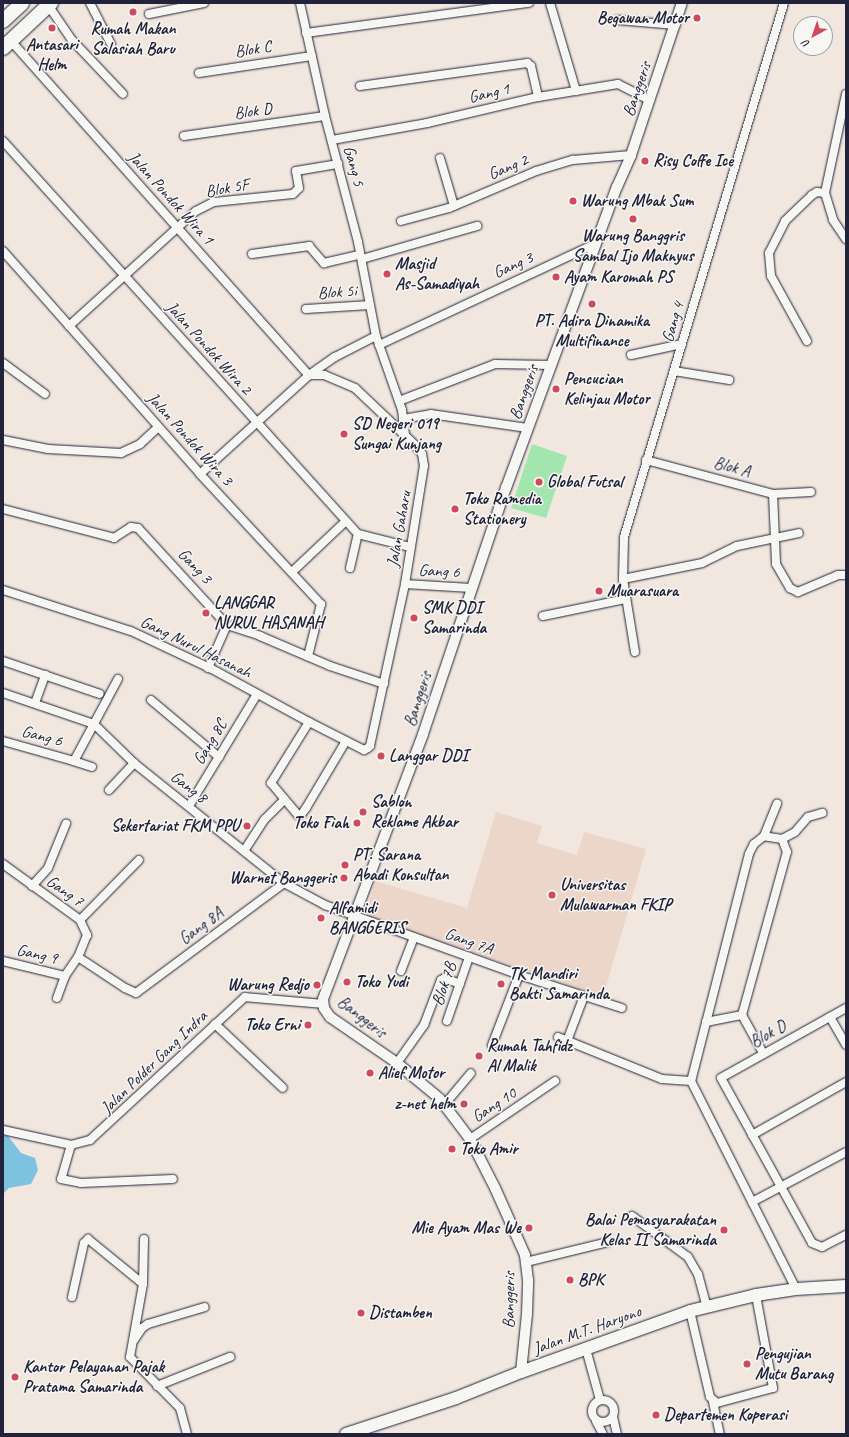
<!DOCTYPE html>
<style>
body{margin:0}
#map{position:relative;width:849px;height:1437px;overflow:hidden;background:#f1e7df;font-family:Caveat,sans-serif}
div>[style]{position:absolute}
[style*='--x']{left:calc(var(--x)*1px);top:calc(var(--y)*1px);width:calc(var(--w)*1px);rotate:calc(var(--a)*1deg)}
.built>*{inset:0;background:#ecd5c9}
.green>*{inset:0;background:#a3e5af}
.water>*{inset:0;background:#7fc2e0}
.roads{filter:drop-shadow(0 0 1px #22223b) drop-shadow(0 0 1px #22223b)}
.minor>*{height:8px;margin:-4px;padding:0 4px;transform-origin:4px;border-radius:4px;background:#f6f6f2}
.minor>.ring{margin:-4px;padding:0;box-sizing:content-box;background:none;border:8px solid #f6f6f2;border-radius:50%}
.tertiary>*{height:10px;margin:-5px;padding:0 5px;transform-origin:5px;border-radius:5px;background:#f6f6f2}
.secondary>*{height:12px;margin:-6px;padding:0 6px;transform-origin:6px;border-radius:6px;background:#f6f6f2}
.trunk>*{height:14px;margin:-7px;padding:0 7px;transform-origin:7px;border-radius:7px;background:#f6f6f2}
.dots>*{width:11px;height:11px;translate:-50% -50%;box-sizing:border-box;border:2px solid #f6f6f2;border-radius:50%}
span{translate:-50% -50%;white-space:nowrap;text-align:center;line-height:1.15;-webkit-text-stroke:3px #f6f6f2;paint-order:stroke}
.poi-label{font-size:17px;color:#22223b;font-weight:700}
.right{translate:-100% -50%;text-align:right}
.left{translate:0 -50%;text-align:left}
.street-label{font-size:17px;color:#22223b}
.frame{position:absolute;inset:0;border:4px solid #22223b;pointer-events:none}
.north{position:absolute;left:793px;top:16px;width:40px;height:40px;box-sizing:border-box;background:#f6f6f2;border:1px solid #a1a1a9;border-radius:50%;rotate:220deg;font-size:11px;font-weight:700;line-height:16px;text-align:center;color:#22223b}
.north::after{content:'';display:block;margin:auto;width:14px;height:18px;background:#d1495b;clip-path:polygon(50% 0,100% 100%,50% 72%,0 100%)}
</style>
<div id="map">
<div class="built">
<div style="clip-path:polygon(496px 812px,542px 826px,537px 843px,577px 855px,584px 832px,646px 849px,603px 997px,365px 916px,375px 881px,467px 908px)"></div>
</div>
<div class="green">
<div style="clip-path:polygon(532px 444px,567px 456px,546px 518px,511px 508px)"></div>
</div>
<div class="water">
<div style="clip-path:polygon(3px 1135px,8px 1136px,21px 1153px,35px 1158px,38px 1170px,31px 1184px,9px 1188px,3px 1194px)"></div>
</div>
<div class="roads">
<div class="minor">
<div style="--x:90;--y:3;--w:46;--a:62.9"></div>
<div style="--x:300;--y:3;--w:116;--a:77.5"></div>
<div style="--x:325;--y:116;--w:130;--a:75.3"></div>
<div style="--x:358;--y:242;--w:96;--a:79.2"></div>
<div style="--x:376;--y:336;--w:78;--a:70.6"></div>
<div style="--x:402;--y:410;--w:25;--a:83"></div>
<div style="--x:550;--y:3;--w:92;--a:73.5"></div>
<div style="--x:48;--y:5;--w:42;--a:55.6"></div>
<div style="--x:72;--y:40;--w:74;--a:46.6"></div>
<div style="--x:149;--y:14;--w:56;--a:-11.3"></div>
<div style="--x:617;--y:20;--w:59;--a:4.8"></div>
<div style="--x:306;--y:33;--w:225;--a:-7.7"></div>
<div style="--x:11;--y:41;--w:448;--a:48.3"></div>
<div style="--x:199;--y:73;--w:114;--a:-8.6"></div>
<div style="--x:360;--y:86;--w:169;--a:-7.8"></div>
<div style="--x:527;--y:63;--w:5;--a:37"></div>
<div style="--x:531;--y:66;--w:32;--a:77"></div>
<div style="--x:846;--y:94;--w:101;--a:102"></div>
<div style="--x:825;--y:193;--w:28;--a:73"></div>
<div style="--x:833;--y:220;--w:23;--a:56"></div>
<div style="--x:184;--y:136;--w:142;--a:-8.1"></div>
<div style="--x:332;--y:140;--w:97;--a:-10.1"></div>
<div style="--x:427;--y:123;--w:114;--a:-13.2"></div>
<div style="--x:538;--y:97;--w:81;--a:-9.2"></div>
<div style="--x:618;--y:84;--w:36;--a:27"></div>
<div style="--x:3;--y:141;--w:530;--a:47.91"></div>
<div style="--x:358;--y:534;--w:54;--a:14"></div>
<div style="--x:440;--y:158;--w:50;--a:73.7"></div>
<div style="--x:401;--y:221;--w:50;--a:-15.2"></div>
<div style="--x:449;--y:208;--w:95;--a:-23"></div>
<div style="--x:536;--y:171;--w:39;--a:-17"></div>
<div style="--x:573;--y:160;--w:58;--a:-4.9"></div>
<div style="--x:3;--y:251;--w:298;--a:48.5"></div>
<div style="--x:200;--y:474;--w:178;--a:47.1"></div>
<div style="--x:321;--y:604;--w:54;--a:104"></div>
<div style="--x:252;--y:254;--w:58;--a:-8"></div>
<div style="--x:309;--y:246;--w:23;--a:49"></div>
<div style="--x:324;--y:263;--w:37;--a:-13"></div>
<div style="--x:362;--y:259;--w:120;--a:-16"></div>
<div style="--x:306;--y:309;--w:64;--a:-3.6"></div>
<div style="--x:69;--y:326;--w:171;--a:-42.2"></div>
<div style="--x:196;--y:211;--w:20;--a:-27"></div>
<div style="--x:214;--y:202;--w:79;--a:-5.8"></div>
<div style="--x:293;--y:194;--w:8;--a:-45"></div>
<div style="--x:299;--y:188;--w:17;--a:-100"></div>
<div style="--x:296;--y:171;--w:43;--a:-9.5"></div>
<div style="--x:807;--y:341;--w:74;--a:-119"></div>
<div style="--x:771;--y:276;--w:23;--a:-95"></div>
<div style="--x:769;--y:253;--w:36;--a:-63"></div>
<div style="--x:785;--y:221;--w:37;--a:-44"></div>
<div style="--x:812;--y:195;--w:6;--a:-31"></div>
<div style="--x:817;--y:192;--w:8;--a:7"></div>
<div style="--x:379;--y:345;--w:238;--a:-25.1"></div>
<div style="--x:631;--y:355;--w:52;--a:-12.2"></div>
<div style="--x:3;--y:363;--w:52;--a:36.4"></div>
<div style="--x:674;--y:371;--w:56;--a:9.3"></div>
<div style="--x:399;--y:401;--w:103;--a:-21.1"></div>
<div style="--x:495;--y:364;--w:56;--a:1"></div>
<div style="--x:403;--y:419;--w:28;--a:-10"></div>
<div style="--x:431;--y:414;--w:97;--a:8.3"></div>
<div style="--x:3;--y:440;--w:46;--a:11.3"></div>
<div style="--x:48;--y:449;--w:73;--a:3.1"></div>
<div style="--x:121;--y:453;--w:21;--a:-25"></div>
<div style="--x:140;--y:444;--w:25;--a:-43"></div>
<div style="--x:646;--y:460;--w:131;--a:15"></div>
<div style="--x:773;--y:494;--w:38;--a:-3"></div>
<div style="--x:200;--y:474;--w:147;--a:-42.2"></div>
<div style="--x:309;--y:375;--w:32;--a:-35"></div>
<div style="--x:335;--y:357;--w:46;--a:-27.1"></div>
<div style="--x:773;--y:494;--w:70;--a:87.5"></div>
<div style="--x:776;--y:564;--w:28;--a:60"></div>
<div style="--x:790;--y:588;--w:9;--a:27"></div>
<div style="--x:798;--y:592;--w:43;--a:-23"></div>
<div style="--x:838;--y:575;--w:8;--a:0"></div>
<div style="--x:3;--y:509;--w:115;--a:14.6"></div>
<div style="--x:114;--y:538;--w:20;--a:-33"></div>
<div style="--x:131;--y:527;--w:7;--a:8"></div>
<div style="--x:138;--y:528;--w:132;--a:47.5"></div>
<div style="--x:227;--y:625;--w:35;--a:18"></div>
<div style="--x:260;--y:636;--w:76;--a:23.2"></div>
<div style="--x:330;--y:666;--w:57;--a:18.4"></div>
<div style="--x:350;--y:568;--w:35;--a:-77"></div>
<div style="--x:292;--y:572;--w:74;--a:-43.4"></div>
<div style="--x:623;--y:579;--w:81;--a:-11.4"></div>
<div style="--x:702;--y:563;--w:39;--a:-26"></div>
<div style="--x:737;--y:546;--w:63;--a:-11.8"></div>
<div style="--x:405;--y:584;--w:66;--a:3.5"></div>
<div style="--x:3;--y:590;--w:134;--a:17.8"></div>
<div style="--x:131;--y:631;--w:89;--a:25.1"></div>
<div style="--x:212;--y:669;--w:111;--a:28.7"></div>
<div style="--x:309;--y:722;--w:62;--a:27"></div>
<div style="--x:364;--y:750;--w:4;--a:-27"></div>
<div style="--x:368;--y:748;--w:3;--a:-45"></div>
<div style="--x:370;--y:746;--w:166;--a:-77.8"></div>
<div style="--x:405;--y:584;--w:120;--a:-80.9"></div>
<div style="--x:424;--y:466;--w:12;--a:-99"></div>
<div style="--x:422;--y:454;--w:13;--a:-129"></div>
<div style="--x:414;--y:444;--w:81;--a:-136.5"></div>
<div style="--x:355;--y:388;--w:34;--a:-157"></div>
<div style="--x:324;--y:375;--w:15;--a:180"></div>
<div style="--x:543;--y:616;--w:85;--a:-11.6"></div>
<div style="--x:635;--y:652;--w:74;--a:-99.3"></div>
<div style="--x:623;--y:579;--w:42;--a:-88.6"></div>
<div style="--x:624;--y:537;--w:557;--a:-73.32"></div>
<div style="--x:3;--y:661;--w:102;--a:18.8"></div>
<div style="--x:208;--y:668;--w:47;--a:-66.2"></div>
<div style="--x:3;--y:693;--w:96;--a:18.8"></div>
<div style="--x:94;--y:724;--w:56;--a:44.3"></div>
<div style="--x:134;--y:763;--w:192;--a:38.7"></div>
<div style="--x:284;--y:883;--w:47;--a:28.2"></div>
<div style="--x:325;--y:905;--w:206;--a:19.8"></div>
<div style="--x:519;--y:975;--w:108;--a:17.8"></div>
<div style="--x:151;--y:700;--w:89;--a:40"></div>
<div style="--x:35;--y:703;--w:30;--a:-70"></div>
<div style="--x:309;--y:722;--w:72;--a:121.9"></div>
<div style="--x:271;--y:783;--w:42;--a:49.8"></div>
<div style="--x:298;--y:815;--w:3;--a:0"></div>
<div style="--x:301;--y:815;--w:9;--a:-54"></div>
<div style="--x:306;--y:808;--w:78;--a:-59.2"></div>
<div style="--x:3;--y:741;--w:74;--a:15.7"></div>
<div style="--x:92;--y:767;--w:19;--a:-162"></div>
<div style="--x:74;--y:761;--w:93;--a:-61.8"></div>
<div style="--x:109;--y:790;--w:37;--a:-47"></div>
<div style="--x:189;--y:806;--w:131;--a:-58.7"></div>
<div style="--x:764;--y:836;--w:35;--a:-68"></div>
<div style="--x:782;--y:839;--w:15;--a:-28"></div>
<div style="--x:795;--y:832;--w:20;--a:-49"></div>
<div style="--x:808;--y:817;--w:15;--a:-16"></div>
<div style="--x:244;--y:851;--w:38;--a:-57"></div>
<div style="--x:265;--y:819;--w:25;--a:-45"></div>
<div style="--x:3;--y:864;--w:95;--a:36"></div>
<div style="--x:80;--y:920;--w:17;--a:65"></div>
<div style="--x:87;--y:935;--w:24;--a:112"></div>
<div style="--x:78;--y:957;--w:56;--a:33.4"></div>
<div style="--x:125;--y:988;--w:12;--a:24"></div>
<div style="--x:136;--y:993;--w:184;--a:-36.6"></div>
<div style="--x:32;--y:886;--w:24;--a:-48"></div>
<div style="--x:48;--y:868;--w:48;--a:-67.8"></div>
<div style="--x:80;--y:920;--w:84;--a:-45.5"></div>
<div style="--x:3;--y:961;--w:64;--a:13.6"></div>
<div style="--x:65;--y:976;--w:23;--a:-56"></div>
<div style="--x:401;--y:971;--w:36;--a:-69"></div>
<div style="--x:57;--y:998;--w:23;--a:-70"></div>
<div style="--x:846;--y:1008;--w:143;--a:150.8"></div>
<div style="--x:721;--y:1078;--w:188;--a:61.1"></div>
<div style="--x:812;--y:1243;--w:11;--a:22"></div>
<div style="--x:822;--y:1247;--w:27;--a:-27"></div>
<div style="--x:830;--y:1017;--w:32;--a:60"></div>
<div style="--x:447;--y:1021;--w:68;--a:-71"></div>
<div style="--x:706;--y:1022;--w:37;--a:-11"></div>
<div style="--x:215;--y:1024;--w:93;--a:43.3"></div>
<div style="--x:558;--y:1037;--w:112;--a:22"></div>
<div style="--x:662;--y:1079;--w:29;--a:4"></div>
<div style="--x:567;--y:1041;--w:48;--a:-69.3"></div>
<div style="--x:492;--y:1045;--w:75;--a:-68.9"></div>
<div style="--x:763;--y:1053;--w:43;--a:-118.9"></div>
<div style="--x:742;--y:1015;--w:169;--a:-74.6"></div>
<div style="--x:787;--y:852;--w:14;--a:-111"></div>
<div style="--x:782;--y:839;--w:18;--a:-171"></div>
<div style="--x:764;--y:836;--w:13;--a:141"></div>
<div style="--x:754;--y:844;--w:11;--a:117"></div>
<div style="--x:749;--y:854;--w:234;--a:104.3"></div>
<div style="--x:691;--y:1081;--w:233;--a:63.2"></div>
<div style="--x:397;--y:1063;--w:47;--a:-54.6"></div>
<div style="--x:424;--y:1025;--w:48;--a:-69.3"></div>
<div style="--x:441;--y:980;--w:4;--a:-27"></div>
<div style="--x:445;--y:978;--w:16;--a:22"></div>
<div style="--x:445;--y:1104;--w:40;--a:-50"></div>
<div style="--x:3;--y:1130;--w:70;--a:12.4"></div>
<div style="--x:71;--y:1145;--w:20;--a:-15"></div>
<div style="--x:90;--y:1140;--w:211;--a:-42.7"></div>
<div style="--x:245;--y:997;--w:78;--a:5.1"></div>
<div style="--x:752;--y:1135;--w:108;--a:-29.4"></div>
<div style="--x:470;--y:1139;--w:103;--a:-34.3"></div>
<div style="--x:71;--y:1145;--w:35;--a:106"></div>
<div style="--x:61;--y:1179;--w:20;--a:11"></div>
<div style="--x:81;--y:1183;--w:92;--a:-2.5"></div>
<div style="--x:752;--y:1202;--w:106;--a:-28"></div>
<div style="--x:632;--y:1216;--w:69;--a:36.2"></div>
<div style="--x:688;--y:1257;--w:20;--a:60"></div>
<div style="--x:698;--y:1274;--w:34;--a:75"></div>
<div style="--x:526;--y:1262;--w:84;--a:-13.7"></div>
<div style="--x:143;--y:1284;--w:45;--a:-88.7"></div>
<div style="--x:72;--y:1297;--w:55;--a:-77.5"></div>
<div style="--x:84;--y:1243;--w:6;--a:-45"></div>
<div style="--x:88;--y:1239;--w:71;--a:39.3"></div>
<div style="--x:143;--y:1284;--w:74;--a:100.1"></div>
<div style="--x:130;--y:1357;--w:71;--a:45.6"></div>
<div style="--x:180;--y:1408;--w:27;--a:75"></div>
<div style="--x:690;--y:1311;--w:88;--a:76.9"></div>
<div style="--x:710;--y:1397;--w:9;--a:41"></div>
<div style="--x:717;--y:1403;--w:58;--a:-15"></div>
<div style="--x:773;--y:1388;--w:95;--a:-100.4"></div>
<div style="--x:134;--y:1340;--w:14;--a:-56"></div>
<div style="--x:142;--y:1328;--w:7;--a:-34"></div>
<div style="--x:148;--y:1324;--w:59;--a:-16.6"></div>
<div style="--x:586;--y:1349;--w:53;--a:74.6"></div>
<div style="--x:157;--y:1386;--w:79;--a:-21.7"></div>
<div class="ring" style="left:592px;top:1400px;width:14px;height:14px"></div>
<div style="--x:713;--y:1402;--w:33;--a:78"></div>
<div style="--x:613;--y:1417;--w:17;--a:77"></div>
<div style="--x:596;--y:1421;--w:15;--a:62"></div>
</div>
<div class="tertiary">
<div style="--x:521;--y:1372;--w:58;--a:-84.1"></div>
<div style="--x:527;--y:1314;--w:34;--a:-88"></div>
<div style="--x:528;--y:1280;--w:25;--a:-97"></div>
<div style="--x:525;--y:1255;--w:73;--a:-114.1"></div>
<div style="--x:495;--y:1188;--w:55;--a:-117"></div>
<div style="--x:470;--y:1139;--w:51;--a:-127.1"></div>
<div style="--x:439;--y:1098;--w:55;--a:-140.2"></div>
<div style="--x:397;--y:1063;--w:81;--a:-145.5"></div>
<div style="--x:330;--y:1017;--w:11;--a:-124"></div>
<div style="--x:324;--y:1008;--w:9;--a:-96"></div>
<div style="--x:323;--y:999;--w:283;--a:-69.3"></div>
<div style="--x:423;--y:734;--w:260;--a:-71.4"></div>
<div style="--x:506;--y:488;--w:321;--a:-69.8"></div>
<div style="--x:617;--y:187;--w:35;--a:-66"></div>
<div style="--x:631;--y:155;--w:160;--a:-71.5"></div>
</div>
<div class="secondary">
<div style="--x:346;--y:1434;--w:116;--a:-18.1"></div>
<div style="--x:456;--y:1398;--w:70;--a:-21.8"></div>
<div style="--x:521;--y:1372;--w:180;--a:-19.8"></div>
<div style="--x:690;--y:1311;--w:68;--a:-13.6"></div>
<div style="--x:756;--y:1295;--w:40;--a:-8.5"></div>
<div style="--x:796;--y:1289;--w:50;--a:-3.4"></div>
</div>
<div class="trunk">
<div style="--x:3;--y:21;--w:26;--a:-43"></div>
<div style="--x:3;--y:48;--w:66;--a:-43.2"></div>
</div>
</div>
<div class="dots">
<div style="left:133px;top:12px;background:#d1495b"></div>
<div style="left:697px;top:18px;background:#d1495b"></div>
<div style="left:52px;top:28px;background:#d1495b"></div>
<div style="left:645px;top:161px;background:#d1495b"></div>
<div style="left:573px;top:201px;background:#d1495b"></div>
<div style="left:633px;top:219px;background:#d1495b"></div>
<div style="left:387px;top:274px;background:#d1495b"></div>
<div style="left:556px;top:277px;background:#d1495b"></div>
<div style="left:592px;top:304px;background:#d1495b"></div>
<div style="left:556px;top:389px;background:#d1495b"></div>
<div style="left:344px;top:434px;background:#d1495b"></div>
<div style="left:539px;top:482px;background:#d1495b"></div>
<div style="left:455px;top:509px;background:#d1495b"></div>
<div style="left:599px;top:591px;background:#d1495b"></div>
<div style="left:206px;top:613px;background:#d1495b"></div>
<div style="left:414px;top:618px;background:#d1495b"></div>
<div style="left:381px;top:756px;background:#d1495b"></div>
<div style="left:363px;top:812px;background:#d1495b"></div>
<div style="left:357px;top:823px;background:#d1495b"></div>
<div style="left:247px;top:826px;background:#d1495b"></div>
<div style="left:345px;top:865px;background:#d1495b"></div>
<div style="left:344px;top:878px;background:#d1495b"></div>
<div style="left:552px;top:895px;background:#d1495b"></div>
<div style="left:321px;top:918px;background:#d1495b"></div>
<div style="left:347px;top:982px;background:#d1495b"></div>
<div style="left:501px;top:984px;background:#d1495b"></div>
<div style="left:317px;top:985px;background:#d1495b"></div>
<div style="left:308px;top:1025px;background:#d1495b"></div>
<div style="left:479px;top:1056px;background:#d1495b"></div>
<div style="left:370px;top:1073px;background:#d1495b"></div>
<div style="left:464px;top:1104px;background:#d1495b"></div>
<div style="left:452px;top:1149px;background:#d1495b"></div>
<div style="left:529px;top:1228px;background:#d1495b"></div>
<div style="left:724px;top:1230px;background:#d1495b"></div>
<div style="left:570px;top:1280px;background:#d1495b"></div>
<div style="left:361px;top:1313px;background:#d1495b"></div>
<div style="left:747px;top:1364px;background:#d1495b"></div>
<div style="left:15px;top:1377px;background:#d1495b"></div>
<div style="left:656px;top:1415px;background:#d1495b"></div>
</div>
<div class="poi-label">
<span class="right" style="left:689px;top:18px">Begawan Motor</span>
<span style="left:133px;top:39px">Rumah Makan<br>Salasiah Baru</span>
<span style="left:52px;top:55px">Antasari<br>Helm</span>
<span class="left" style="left:653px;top:161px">Risy Coffe Ice</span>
<span class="left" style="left:581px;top:201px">Warung Mbak Sum</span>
<span style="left:633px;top:246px">Warung Banggris<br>Sambal Ijo Maknyus</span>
<span class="left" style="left:395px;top:274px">Masjid<br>As-Samadiyah</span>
<span class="left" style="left:564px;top:277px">Ayam Karomah PS</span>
<span style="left:592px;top:331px">PT. Adira Dinamika<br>Multifinance</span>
<span class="left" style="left:564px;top:389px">Pencucian<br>Kelinjau Motor</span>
<span class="left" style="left:352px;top:434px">SD Negeri 019<br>Sungai Kunjang</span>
<span class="left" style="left:547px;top:482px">Global Futsal</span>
<span class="left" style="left:463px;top:509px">Toko Ramedia<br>Stationery</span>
<span class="left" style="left:607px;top:591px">Muarasuara</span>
<span class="left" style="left:214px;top:613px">LANGGAR<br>NURUL HASANAH</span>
<span class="left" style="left:422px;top:618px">SMK DDI<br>Samarinda</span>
<span class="left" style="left:389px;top:756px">Langgar DDI</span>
<span class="left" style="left:371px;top:812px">Sablon<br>Reklame Akbar</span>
<span class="right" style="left:349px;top:823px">Toko Fiah</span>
<span class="right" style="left:239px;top:826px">Sekertariat FKM PPU</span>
<span class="left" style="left:353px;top:865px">PT. Sarana<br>Abadi Konsultan</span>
<span class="right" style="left:336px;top:878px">Warnet Banggeris</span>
<span class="left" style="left:560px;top:895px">Universitas<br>Mulawarman FKIP</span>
<span class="left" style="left:329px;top:918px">Alfamidi<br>BANGGERIS</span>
<span class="left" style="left:509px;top:984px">TK Mandiri<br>Bakti Samarinda</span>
<span class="left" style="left:355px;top:982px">Toko Yudi</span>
<span class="right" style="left:309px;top:985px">Warung Redjo</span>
<span class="right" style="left:300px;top:1025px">Toko Erni</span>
<span class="left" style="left:487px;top:1056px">Rumah Tahfidz<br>Al Malik</span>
<span class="left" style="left:378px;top:1073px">Alief Motor</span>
<span class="right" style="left:456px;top:1104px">z-net helm</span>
<span class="left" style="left:460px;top:1149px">Toko Amir</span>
<span class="right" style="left:716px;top:1230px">Balai Pemasyarakatan<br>Kelas II Samarinda</span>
<span class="right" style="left:521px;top:1228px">Mie Ayam Mas We</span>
<span class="left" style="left:578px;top:1280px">BPK</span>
<span class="left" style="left:369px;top:1313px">Distamben</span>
<span class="left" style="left:755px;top:1364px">Pengujian<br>Mutu Barang</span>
<span class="left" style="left:23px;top:1377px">Kantor Pelayanan Pajak<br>Pratama Samarinda</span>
<span class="left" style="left:664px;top:1415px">Departemen Koperasi</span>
</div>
<div class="street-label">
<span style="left:253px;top:49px;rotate:-9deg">Blok C</span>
<span style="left:637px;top:89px;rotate:-71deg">Banggeris</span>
<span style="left:489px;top:93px;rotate:-13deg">Gang 1</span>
<span style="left:253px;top:111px;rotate:-8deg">Blok D</span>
<span style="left:354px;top:166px;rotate:75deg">Gang 5</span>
<span style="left:508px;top:167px;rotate:-23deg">Gang 2</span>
<span style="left:227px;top:188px;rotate:-10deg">Blok 5F</span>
<span style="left:171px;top:198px;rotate:48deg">Jalan Pondok Wira 1</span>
<span style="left:513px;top:265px;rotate:-24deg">Gang 3</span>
<span style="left:337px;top:292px;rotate:-4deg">Blok 5i</span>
<span style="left:673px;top:322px;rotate:-73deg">Gang 4</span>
<span style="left:209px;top:348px;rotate:48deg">Jalan Pondok Wira 2</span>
<span style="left:524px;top:392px;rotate:-70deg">Banggeris</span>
<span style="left:190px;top:439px;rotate:48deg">Jalan Pondok Wira 3</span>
<span style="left:732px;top:467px;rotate:15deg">Blok A</span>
<span style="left:399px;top:529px;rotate:-80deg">Jalan Gaharu</span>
<span style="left:195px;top:566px;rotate:47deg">Gang 3</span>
<span style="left:439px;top:571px;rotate:3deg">Gang 6</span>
<span style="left:196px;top:647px;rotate:26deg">Gang Nurul Hasanah</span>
<span style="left:418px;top:699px;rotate:-72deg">Banggeris</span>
<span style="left:42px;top:736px;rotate:15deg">Gang 6</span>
<span style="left:210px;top:742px;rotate:-59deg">Gang 8C</span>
<span style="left:189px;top:787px;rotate:38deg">Gang 8</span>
<span style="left:65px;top:891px;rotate:35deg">Gang 7</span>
<span style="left:201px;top:926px;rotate:-37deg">Gang 8A</span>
<span style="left:469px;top:941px;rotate:20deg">Gang 7A</span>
<span style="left:37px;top:954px;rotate:13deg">Gang 9</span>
<span style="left:444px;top:984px;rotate:-71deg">Blok 7B</span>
<span style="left:362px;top:1017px;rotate:38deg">Banggeris</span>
<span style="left:768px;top:1034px;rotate:-29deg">Blok D</span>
<span style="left:154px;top:1062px;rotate:-44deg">Jalan Polder Gang Indra</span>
<span style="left:494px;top:1105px;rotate:-33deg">Gang 10</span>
<span style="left:509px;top:1300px;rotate:-89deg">Banggeris</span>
<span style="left:587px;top:1330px;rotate:-20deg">Jalan M.T. Haryono</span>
</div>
<div class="frame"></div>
<div class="north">U</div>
</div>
